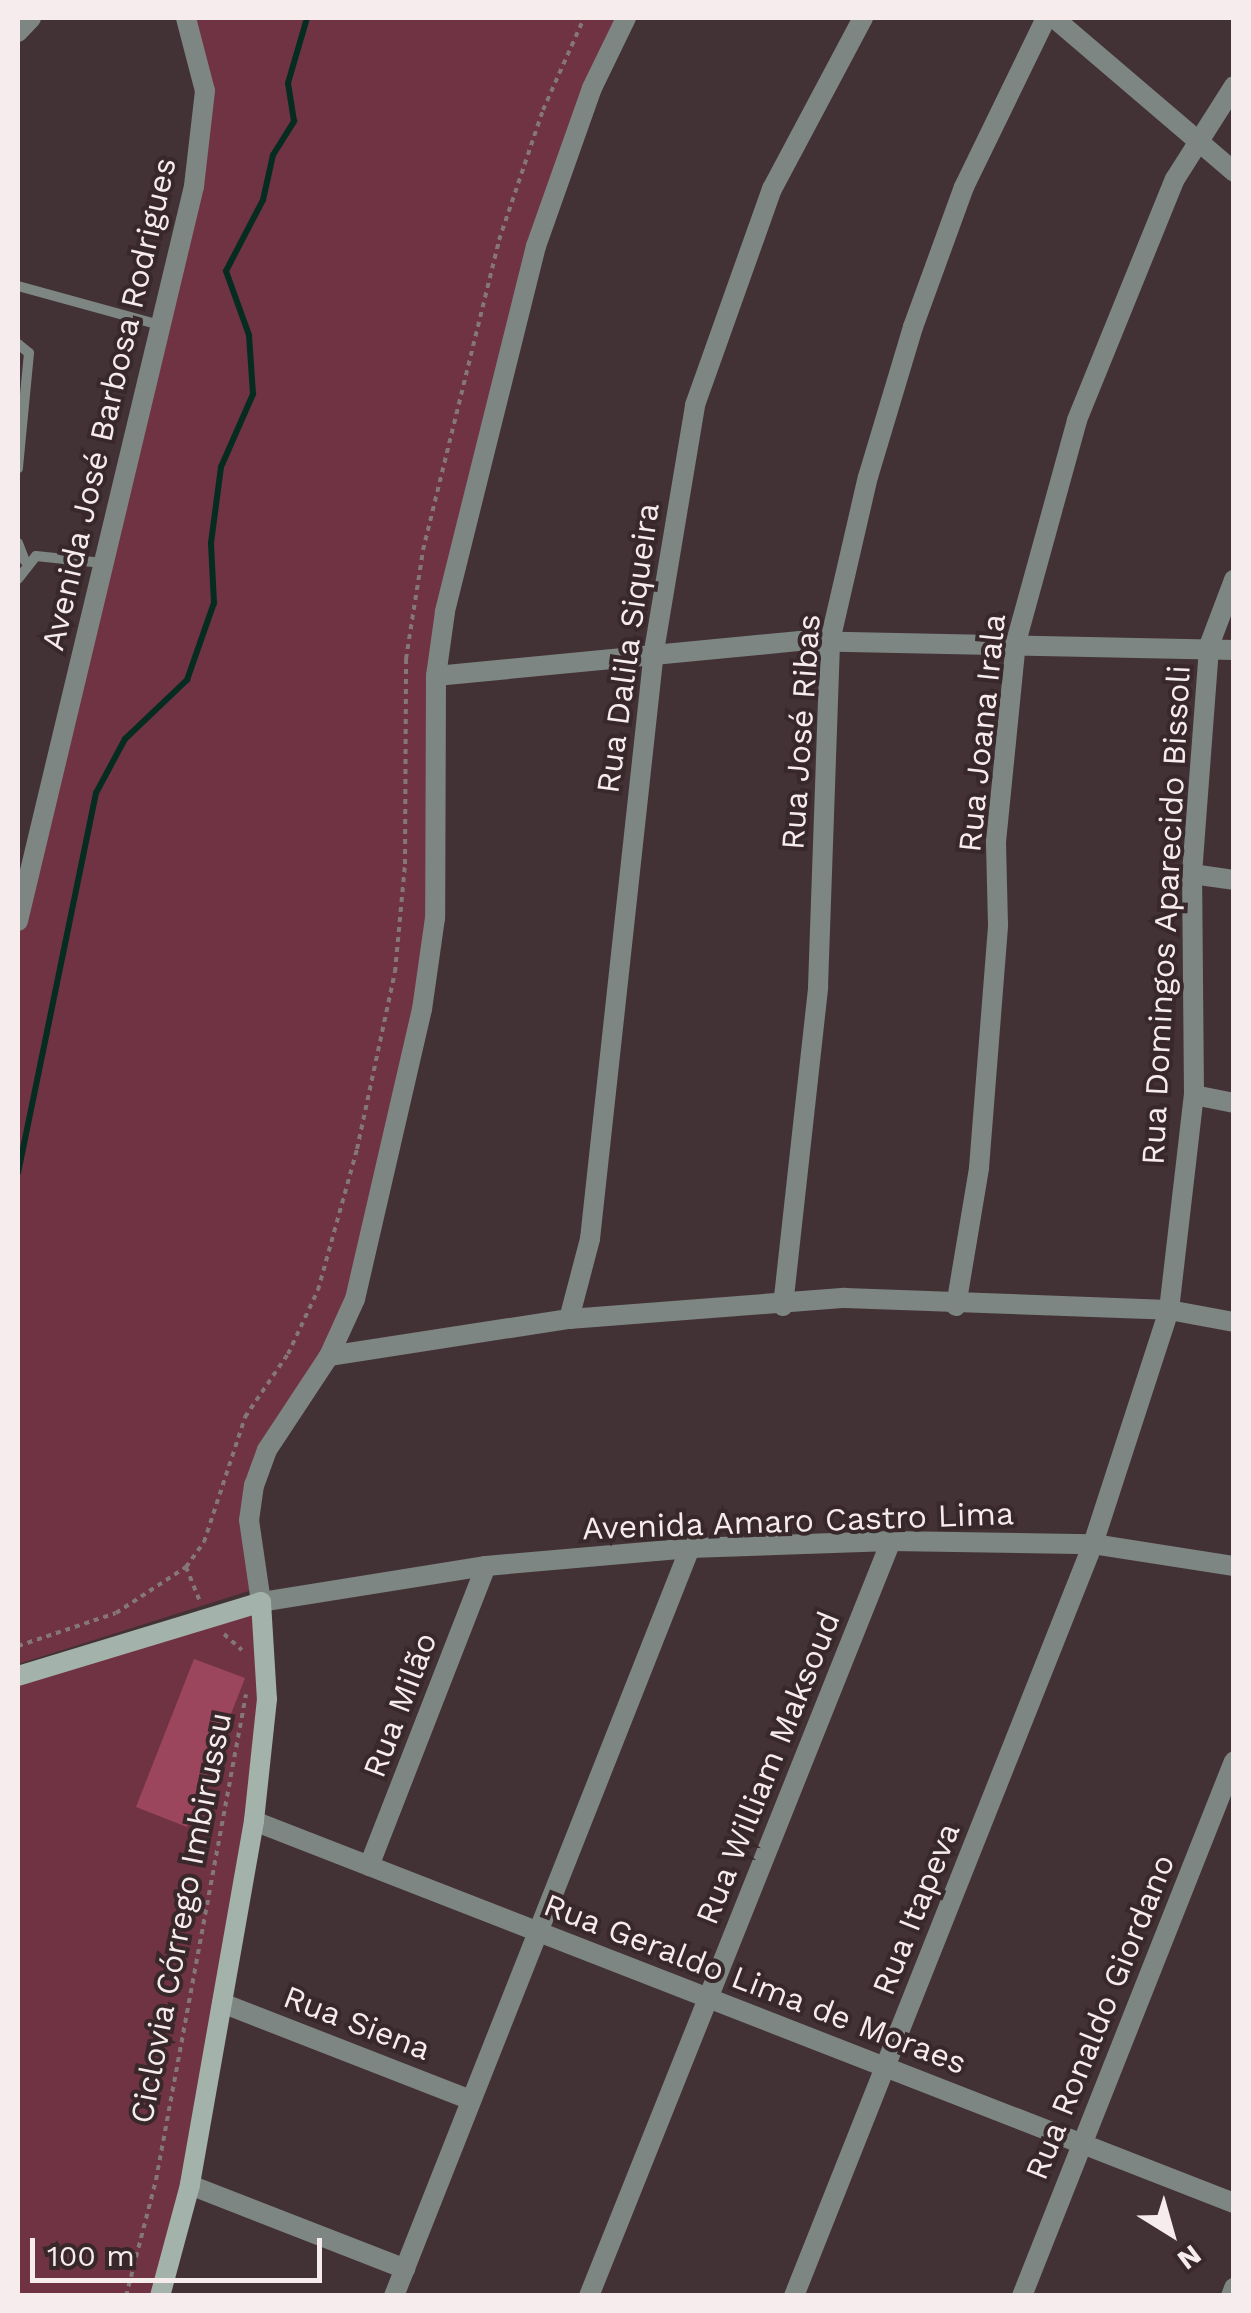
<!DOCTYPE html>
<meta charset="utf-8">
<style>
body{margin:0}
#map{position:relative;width:1251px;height:2313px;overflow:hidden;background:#433235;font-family:"Work Sans",sans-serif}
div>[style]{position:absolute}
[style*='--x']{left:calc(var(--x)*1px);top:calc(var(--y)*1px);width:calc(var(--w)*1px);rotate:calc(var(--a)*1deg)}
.green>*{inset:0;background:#703344}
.stream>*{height:6px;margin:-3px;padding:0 3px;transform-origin:3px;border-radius:3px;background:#062c22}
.building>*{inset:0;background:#9c465e}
.path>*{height:4px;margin-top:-2px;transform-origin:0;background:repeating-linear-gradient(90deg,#857679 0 5px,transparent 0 10px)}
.service>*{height:10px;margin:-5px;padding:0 5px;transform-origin:5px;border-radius:5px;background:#7d8682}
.minor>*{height:20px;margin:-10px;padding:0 10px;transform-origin:10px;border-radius:10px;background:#7d8682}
.tertiary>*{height:20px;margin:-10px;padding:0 10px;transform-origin:10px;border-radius:10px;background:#7d8682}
.secondary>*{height:20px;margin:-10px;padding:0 10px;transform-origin:10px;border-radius:10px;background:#a4b2ac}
span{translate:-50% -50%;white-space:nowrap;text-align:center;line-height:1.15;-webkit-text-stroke:8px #38282b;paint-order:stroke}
.street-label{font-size:32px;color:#f6ebed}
.frame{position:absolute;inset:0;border:20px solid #f6ebed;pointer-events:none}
.north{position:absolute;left:1121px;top:2183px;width:100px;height:100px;-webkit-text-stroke:8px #38282b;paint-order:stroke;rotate:143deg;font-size:28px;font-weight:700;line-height:40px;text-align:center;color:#f6ebed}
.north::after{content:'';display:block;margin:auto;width:35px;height:45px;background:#f6ebed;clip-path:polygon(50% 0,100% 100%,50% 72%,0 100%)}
.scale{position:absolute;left:30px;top:2238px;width:292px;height:45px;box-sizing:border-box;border:5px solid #f6ebed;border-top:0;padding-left:12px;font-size:30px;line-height:35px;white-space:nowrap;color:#f6ebed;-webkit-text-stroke:8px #38282b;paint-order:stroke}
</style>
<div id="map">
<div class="green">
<div style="clip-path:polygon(192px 18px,620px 18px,592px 76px,445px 599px,434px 905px,371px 1229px,329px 1344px,254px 1472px,255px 1589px,18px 1664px,18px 910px,203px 115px)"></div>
<div style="clip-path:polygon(260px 1610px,261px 1740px,162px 2295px,18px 2295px,18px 1683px)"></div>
</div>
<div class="stream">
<div style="--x:18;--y:1173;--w:388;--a:-78.4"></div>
<div style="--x:96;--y:793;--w:61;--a:-61.8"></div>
<div style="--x:125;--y:739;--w:86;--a:-43.6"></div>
<div style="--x:187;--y:680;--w:82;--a:-70.7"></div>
<div style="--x:214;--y:603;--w:60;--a:-92.9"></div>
<div style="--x:211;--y:543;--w:77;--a:-82.5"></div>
<div style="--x:221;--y:467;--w:80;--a:-66.3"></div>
<div style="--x:253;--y:394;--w:59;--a:-93.9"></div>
<div style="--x:249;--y:335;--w:68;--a:-109.8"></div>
<div style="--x:226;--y:271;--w:80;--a:-62.5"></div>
<div style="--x:263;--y:200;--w:46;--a:-77.5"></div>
<div style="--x:273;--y:155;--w:40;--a:-58"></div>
<div style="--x:294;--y:121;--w:38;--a:-99"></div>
<div style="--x:288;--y:83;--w:68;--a:-73.7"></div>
</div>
<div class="building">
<div style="clip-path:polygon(194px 1659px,245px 1678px,187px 1827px,136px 1807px)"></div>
</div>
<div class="path">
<div style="--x:186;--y:1567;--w:35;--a:68"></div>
<div style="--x:224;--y:1634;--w:24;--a:42"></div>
<div style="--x:18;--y:1646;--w:103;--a:-18.6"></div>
<div style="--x:116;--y:1613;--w:84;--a:-33.3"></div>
<div style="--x:186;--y:1567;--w:31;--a:-54"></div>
<div style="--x:204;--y:1542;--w:132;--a:-71.8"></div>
<div style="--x:245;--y:1417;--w:76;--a:-55.7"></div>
<div style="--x:288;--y:1354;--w:71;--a:-64.9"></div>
<div style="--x:318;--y:1290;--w:146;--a:-74.5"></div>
<div style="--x:357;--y:1149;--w:181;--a:-77.9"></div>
<div style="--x:395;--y:972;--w:108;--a:-84.7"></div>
<div style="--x:405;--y:864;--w:205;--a:-89.7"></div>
<div style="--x:406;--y:659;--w:110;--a:-81.1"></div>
<div style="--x:423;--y:550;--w:319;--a:-76.2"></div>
<div style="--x:499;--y:240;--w:137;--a:-71.3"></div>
<div style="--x:543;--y:110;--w:101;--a:-66"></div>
<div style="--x:126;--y:2296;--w:120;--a:-75.5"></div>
<div style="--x:156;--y:2180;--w:494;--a:-79.5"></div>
</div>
<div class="service">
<div style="--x:18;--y:286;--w:147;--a:15.4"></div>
<div style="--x:18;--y:344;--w:14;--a:39"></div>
<div style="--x:29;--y:353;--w:116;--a:95.5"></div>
<div style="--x:18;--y:543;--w:19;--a:69"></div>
<div style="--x:18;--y:579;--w:29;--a:-52"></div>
<div style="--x:36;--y:556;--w:67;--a:6"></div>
</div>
<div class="minor">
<div style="--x:436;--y:676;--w:366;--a:-5.5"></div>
<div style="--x:800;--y:641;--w:434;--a:1.2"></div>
<div style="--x:1192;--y:874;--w:42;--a:8.1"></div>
<div style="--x:1194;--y:1095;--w:41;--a:11.3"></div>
<div style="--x:783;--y:1306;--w:321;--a:-83.7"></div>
<div style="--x:818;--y:987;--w:346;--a:-88"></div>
<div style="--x:830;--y:641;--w:168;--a:-77"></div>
<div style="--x:868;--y:477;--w:157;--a:-73.3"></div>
<div style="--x:913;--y:327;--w:149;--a:-70"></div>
<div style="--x:964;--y:187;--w:188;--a:-64.1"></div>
<div style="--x:956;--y:1306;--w:140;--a:-80.5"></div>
<div style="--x:979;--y:1168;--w:244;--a:-85.5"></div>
<div style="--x:998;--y:925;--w:83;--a:-91.4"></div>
<div style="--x:996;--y:842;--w:201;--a:-84.3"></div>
<div style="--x:1016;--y:642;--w:230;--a:-74.6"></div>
<div style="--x:1077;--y:420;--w:260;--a:-67.9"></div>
<div style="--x:1175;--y:179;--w:110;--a:-57.6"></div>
<div style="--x:569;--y:1319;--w:83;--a:-75.3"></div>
<div style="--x:590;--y:1239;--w:591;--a:-83.79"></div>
<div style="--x:654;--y:651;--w:249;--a:-80.5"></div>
<div style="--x:695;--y:405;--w:229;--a:-70.4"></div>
<div style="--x:772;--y:189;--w:194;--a:-62"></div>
<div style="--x:329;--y:1356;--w:243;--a:-8.8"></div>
<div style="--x:569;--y:1319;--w:277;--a:-4.4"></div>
<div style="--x:845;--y:1298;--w:324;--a:2.1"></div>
<div style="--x:1169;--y:1310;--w:66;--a:10.5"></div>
<div style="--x:254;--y:1821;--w:1052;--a:21.3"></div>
<div style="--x:369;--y:1866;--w:322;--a:-68.7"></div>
<div style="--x:222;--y:2003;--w:267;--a:21.3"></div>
<div style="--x:190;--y:2185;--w:231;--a:21.3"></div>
<div style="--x:394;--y:2296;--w:804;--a:-68.41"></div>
<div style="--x:589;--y:2296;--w:813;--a:-68.2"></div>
<div style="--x:1022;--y:2296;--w:575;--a:-68.38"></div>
<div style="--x:1231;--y:2296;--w:9;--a:-69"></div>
</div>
<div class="tertiary">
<div style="--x:626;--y:18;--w:78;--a:115.9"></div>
<div style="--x:592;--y:88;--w:168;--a:109.5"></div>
<div style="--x:536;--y:246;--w:377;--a:104"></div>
<div style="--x:445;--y:612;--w:65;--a:98"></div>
<div style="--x:436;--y:676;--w:242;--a:90.2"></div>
<div style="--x:435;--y:918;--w:92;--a:98.1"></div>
<div style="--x:422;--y:1009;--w:298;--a:103"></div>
<div style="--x:355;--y:1299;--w:63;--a:114.5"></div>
<div style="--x:329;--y:1356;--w:113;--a:123.4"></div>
<div style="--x:267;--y:1450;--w:37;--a:110"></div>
<div style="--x:254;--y:1485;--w:35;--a:98"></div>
<div style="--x:249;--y:1520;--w:83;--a:81.7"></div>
<div style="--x:261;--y:1602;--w:228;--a:-9.1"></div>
<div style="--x:486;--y:1566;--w:205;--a:-5"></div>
<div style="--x:690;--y:1548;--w:201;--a:-2"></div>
<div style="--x:891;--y:1541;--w:202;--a:0.9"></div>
<div style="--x:1093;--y:1544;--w:143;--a:8.9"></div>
<div style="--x:1054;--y:18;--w:237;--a:40.5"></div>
<div style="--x:18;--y:32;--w:19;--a:-47"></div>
<div style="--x:18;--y:921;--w:756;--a:-76.53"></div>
<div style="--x:194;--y:186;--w:96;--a:-83.4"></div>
<div style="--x:205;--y:91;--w:75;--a:-104.6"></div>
<div style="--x:794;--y:2296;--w:809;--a:-68.32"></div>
<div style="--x:1093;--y:1544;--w:246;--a:-72"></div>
<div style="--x:1169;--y:1310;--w:216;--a:-83.4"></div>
<div style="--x:1194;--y:1095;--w:221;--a:-90.5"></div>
<div style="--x:1192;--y:874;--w:229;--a:-85.7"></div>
<div style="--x:1209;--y:646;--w:71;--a:-69.3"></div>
</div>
<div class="secondary">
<div style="--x:18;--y:1676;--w:254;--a:-16.9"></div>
<div style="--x:261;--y:1602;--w:97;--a:86.5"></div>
<div style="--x:267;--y:1699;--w:123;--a:96.1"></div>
<div style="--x:254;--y:1821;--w:370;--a:100"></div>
<div style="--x:190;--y:2185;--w:115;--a:105.1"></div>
</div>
<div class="street-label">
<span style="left:109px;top:404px;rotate:-77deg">Avenida José Barbosa Rodrigues</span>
<span style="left:628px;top:648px;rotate:-82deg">Rua Dalila Siqueira</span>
<span style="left:801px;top:732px;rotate:-86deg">Rua José Ribas</span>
<span style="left:982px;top:733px;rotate:-84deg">Rua Joana Irala</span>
<span style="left:1166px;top:915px;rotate:-87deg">Rua Domingos Aparecido Bissoli</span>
<span style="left:798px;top:1521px;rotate:-2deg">Avenida Amaro Castro Lima</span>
<span style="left:400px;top:1705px;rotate:-69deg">Rua Milão</span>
<span style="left:768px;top:1768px;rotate:-68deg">Rua William Maksoud</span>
<span style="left:916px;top:1909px;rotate:-68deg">Rua Itapeva</span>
<span style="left:181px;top:1918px;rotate:-79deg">Ciclovia Córrego Imbirussu</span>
<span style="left:755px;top:1984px;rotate:21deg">Rua Geraldo Lima de Moraes</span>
<span style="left:1100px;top:2017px;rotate:-68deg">Rua Ronaldo Giordano</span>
<span style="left:357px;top:2023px;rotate:21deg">Rua Siena</span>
</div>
<div class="frame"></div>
<div class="north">N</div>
<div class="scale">100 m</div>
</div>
